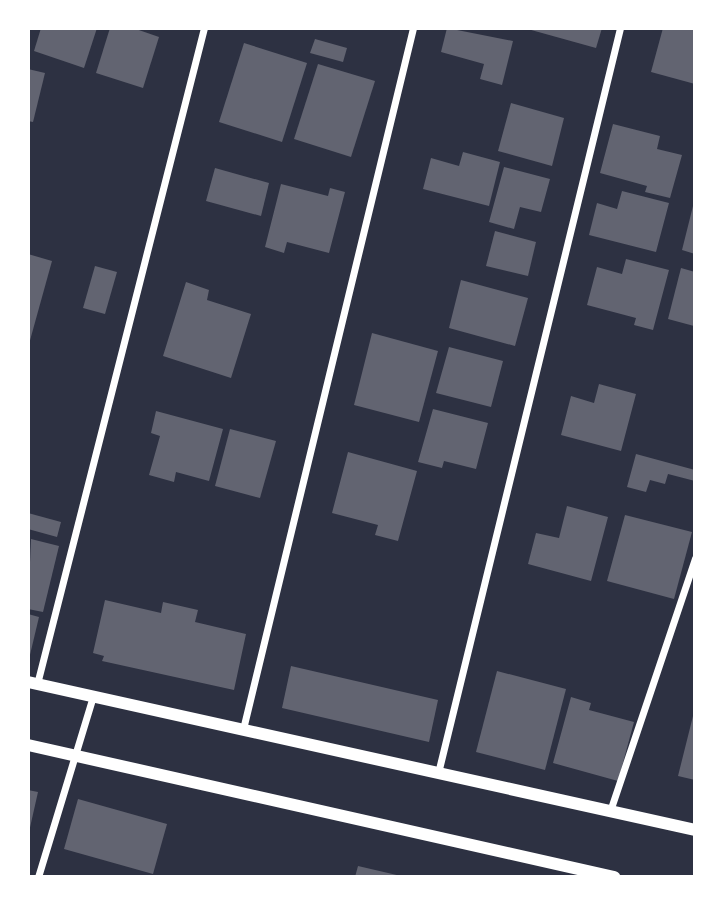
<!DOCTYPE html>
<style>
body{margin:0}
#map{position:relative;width:723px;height:905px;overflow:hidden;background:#2d3142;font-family:"Asap Condensed",sans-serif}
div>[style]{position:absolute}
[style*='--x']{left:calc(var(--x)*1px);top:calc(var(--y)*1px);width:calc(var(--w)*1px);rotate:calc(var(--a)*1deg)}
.building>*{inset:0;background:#626471}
.minor>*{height:7px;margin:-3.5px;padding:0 3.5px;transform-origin:3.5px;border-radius:3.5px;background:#fff}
.tertiary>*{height:12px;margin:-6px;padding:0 6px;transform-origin:6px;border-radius:6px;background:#fff}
span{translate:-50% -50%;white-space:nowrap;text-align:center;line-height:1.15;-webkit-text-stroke:7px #fff;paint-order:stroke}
.frame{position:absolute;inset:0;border:30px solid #fff;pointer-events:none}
</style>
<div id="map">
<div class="building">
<div style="clip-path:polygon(41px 28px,97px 28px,84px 68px,34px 51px)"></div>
<div style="clip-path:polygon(110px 28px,133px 28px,159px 37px,143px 88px,96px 73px)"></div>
<div style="clip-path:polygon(447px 28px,513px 41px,502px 85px,480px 79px,484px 64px,441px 52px)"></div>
<div style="clip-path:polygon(524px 28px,602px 28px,596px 48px)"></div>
<div style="clip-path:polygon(663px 28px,695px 28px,695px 84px,651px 72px)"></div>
<div style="clip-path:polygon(315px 39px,347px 48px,343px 62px,310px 53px)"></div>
<div style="clip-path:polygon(244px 43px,307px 63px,282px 142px,219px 122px)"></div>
<div style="clip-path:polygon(318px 64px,375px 81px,351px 157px,294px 139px)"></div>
<div style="clip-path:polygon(28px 69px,45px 73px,33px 122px,28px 121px)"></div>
<div style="clip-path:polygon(511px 103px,564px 118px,552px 166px,498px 151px)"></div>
<div style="clip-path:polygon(613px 124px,660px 136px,657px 149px,682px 155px,670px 198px,645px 192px,647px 186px,600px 173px)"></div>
<div style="clip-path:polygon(463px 152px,500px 162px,489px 206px,423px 189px,431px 158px,459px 166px)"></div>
<div style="clip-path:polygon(504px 167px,550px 179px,541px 212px,520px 207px,514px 229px,489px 222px)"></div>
<div style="clip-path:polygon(215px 168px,269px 183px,261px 216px,206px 201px)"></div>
<div style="clip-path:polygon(281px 184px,328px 196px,330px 188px,345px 192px,329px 253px,287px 242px,284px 253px,265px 247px)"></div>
<div style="clip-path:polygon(622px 191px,669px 203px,656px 252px,589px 235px,597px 203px,617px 209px)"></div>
<div style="clip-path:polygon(694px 202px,695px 203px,695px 254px,682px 250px)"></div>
<div style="clip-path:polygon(495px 231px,536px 242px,528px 276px,486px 266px)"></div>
<div style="clip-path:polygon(28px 254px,52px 261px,29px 344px,28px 344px)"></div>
<div style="clip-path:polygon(626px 259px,669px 270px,653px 330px,634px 325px,636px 318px,587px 305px,597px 267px,622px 274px)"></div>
<div style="clip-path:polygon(95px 266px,117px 272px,105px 314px,83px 308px)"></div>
<div style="clip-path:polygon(681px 268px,695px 272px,694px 326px,668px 319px)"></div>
<div style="clip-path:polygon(461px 280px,528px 298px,515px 346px,449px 328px)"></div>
<div style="clip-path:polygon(186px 282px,209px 290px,207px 300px,251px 314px,231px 378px,163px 356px)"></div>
<div style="clip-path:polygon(372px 333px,438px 351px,419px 422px,354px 405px)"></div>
<div style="clip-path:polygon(449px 347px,503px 361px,491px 407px,436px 393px)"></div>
<div style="clip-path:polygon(599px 384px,636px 394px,621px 451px,561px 435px,571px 396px,594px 403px)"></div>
<div style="clip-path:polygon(433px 409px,488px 423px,476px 469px,444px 461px,442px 468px,418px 462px)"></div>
<div style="clip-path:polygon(156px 411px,223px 429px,209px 481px,176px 472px,174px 482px,149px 475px,160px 436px,151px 433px)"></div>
<div style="clip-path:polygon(230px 429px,276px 441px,260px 498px,215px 486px)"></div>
<div style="clip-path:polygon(348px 452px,417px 471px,398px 541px,375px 535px,378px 525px,332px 513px)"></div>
<div style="clip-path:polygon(636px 454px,695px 470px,695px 481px,668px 474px,665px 484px,650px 480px,646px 492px,627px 487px)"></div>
<div style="clip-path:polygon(567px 506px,608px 517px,591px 581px,528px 564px,536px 533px,559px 538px)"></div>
<div style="clip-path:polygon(28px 513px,61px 522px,57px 537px,28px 529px)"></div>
<div style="clip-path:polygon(625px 515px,692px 532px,674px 599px,607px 581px)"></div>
<div style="clip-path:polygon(31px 539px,59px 546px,43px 612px,28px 609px)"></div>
<div style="clip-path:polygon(105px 600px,161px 613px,163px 602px,198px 610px,195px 622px,246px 634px,234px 690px,102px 661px,104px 656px,93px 653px)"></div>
<div style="clip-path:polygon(28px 614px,39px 617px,29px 659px,28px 659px)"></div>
<div style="clip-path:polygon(291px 666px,438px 700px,429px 742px,282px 708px)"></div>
<div style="clip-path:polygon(497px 671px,566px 689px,545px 770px,476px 752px)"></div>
<div style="clip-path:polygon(571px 697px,591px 703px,589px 710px,634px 722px,618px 781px,553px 763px)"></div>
<div style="clip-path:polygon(694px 712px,695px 712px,695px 780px,678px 776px)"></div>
<div style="clip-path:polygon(28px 790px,38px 792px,29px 832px,28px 832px)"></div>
<div style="clip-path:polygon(78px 799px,167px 824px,153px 874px,64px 849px)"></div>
<div style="clip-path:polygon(358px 866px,401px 876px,401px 877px,355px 877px)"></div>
</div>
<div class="minor">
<div style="--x:37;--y:684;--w:677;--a:-75.72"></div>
<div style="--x:243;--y:729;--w:721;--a:-76.37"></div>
<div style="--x:438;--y:773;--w:767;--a:-76.27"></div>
<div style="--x:610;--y:811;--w:267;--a:-71.4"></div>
<div style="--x:38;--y:877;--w:189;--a:-73.1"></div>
</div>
<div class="tertiary">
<div style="--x:28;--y:682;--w:683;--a:12.51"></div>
<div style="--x:28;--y:745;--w:601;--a:12.69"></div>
</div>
<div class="frame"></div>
</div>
